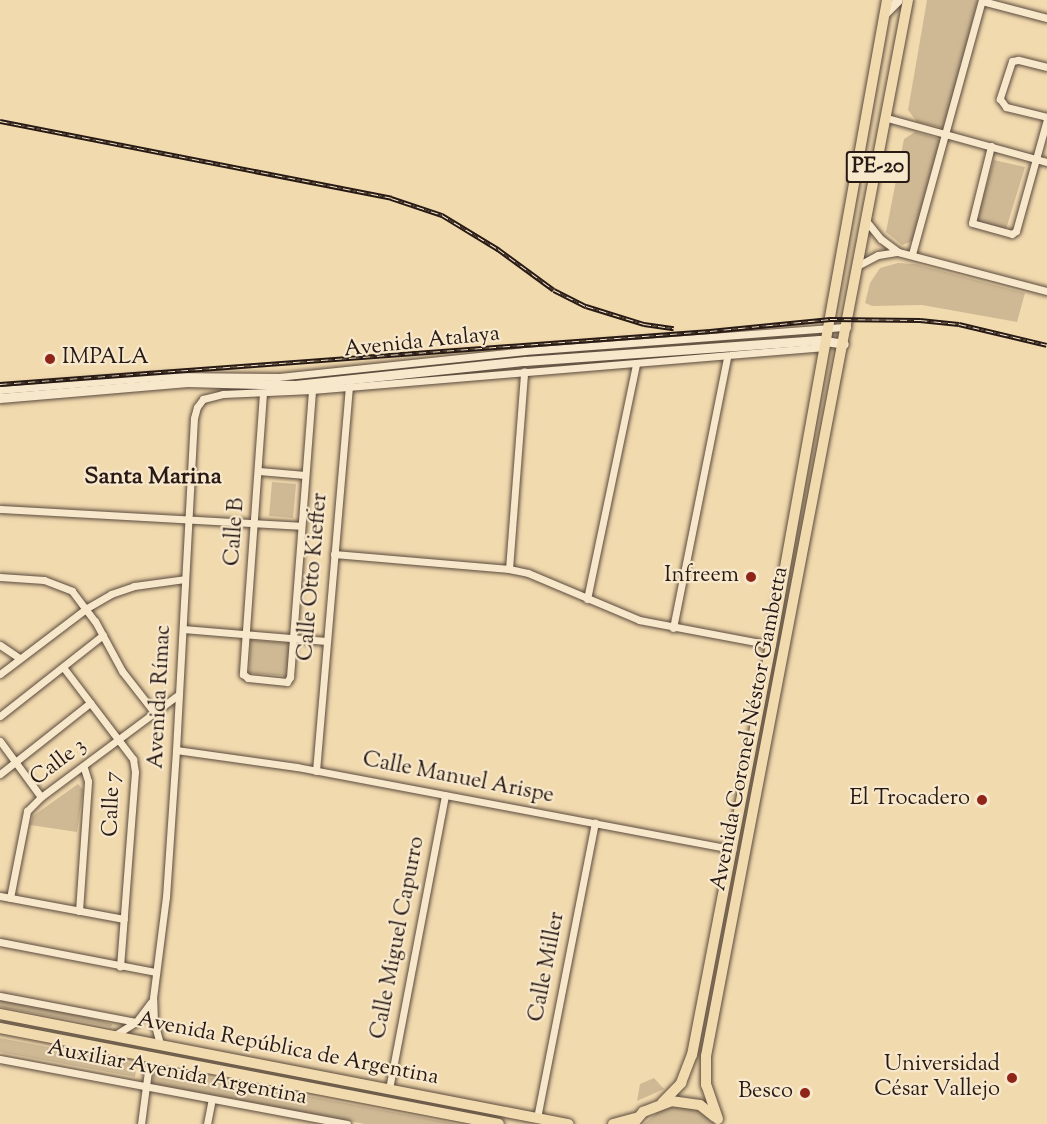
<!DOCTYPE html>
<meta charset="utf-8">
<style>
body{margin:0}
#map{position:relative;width:1047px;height:1124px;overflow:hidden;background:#f2daaf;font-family:"Sorts Mill Goudy",serif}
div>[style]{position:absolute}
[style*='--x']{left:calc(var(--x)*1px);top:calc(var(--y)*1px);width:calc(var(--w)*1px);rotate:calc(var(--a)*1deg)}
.green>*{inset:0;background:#cfb995}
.roads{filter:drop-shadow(0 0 2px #5a4a3c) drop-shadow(0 0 2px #5a4a3c)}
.street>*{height:7px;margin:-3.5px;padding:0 3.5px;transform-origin:3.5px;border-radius:3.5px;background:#f7e7cb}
.secondary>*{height:9px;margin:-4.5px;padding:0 4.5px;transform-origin:4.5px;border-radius:4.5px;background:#f7e7cb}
.primary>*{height:10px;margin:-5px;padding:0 5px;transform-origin:5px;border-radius:5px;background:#f2daaf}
.rail>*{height:4.5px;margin-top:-2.25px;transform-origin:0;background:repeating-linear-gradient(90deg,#f7e7cb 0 7px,#271a15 0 14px);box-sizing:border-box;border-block:2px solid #271a15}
.dots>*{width:16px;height:16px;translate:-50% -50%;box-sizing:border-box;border:3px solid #f7e7cb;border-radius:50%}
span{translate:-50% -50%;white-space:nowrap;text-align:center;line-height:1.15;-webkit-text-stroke:4.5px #f7e7cb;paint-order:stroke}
.shield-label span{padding:2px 4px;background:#f7e7cb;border:2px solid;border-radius:4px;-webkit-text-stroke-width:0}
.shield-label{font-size:21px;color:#271a15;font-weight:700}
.street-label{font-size:22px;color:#271a15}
.poi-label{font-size:22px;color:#271a15}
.left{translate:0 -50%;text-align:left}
.right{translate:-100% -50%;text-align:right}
.neighbourhood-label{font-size:24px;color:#271a15;font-weight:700}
</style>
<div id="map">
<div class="green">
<div style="clip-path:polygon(927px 0,978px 0,946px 125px,943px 128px,917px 122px,908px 110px)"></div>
<div style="clip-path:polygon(915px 132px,936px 138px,940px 141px,913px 241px,902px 245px,886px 232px,904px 139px)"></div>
<div style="clip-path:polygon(994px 160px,1025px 167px,1006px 229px,976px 221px)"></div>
<div style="clip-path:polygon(898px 263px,915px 264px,1025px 293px,1017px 322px,922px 305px,872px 306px,865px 303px,870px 283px,880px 268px)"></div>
<div style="clip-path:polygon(272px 482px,296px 484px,293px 518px,269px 516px)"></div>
<div style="clip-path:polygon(251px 640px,290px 643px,287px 676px,249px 673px)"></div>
<div style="clip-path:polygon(78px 784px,83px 790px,77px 832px,30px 825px,33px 816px)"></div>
<div style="clip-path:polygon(0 999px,74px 1013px,112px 1024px,111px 1027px,0 1007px)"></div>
<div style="clip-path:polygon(0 1038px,137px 1064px,135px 1077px,0 1052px)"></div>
<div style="clip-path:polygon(155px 1067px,456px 1124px,365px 1124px,152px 1084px)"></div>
<div style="clip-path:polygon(654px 1078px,664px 1089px,637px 1101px,640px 1084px)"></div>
<div style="clip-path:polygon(671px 1107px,685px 1107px,700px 1111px,714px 1124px,644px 1124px,658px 1112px)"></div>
</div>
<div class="roads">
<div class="street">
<div style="--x:982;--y:1;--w:67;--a:14.7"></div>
<div style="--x:1047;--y:67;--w:30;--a:-166"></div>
<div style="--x:1018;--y:60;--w:6;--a:171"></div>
<div style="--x:1012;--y:61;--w:40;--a:108"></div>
<div style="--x:1000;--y:99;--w:10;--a:53"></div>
<div style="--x:1006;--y:107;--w:42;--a:13.7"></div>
<div style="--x:887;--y:118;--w:166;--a:15.4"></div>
<div style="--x:991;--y:146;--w:79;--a:103.9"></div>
<div style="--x:972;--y:223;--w:41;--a:15.4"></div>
<div style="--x:1012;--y:234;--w:5;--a:-37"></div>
<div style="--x:1016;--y:231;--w:116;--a:-74.5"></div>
<div style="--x:867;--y:222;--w:22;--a:51"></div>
<div style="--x:881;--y:239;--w:21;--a:37"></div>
<div style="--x:912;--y:254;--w:263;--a:-74.6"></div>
<div style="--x:859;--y:265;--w:21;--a:-28"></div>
<div style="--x:878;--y:255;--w:20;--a:-9"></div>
<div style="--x:898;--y:252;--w:154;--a:14.7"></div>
<div style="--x:0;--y:390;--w:170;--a:-4.7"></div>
<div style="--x:169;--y:376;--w:109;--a:0.5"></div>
<div style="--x:278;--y:377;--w:248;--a:-6"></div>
<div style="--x:525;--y:351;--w:323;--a:-4.3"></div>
<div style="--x:263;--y:393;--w:282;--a:94.1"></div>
<div style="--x:243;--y:674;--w:6;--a:39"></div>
<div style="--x:248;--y:678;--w:39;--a:6"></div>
<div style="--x:287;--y:682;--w:6;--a:-59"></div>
<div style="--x:290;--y:677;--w:288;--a:-85.6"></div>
<div style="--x:259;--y:471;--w:46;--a:5"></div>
<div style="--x:0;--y:509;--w:301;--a:3.2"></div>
<div style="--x:334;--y:554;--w:176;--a:4.9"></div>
<div style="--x:509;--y:569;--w:19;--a:12"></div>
<div style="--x:528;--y:573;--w:121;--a:22.9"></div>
<div style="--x:639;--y:620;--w:134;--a:10.7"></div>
<div style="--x:509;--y:569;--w:198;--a:-85.6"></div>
<div style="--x:0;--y:577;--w:44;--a:3.9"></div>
<div style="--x:44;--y:580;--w:30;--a:21"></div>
<div style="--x:72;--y:591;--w:38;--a:53"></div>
<div style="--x:95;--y:621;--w:57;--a:61.6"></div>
<div style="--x:122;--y:671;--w:52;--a:52"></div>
<div style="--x:587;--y:599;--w:240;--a:-78.2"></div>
<div style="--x:673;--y:628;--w:276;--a:-78.7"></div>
<div style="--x:183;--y:629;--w:144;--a:4.8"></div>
<div style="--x:0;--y:645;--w:23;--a:34"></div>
<div style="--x:63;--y:667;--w:116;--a:52.7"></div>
<div style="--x:133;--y:759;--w:13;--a:81"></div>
<div style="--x:135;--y:772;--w:195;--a:94.4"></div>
<div style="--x:0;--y:674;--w:109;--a:-37.2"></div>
<div style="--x:87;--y:608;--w:28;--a:-30"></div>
<div style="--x:111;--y:594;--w:24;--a:-19"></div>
<div style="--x:134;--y:586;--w:51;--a:-7.8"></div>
<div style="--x:0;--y:716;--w:131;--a:-38.2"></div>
<div style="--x:0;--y:741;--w:69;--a:53.8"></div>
<div style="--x:176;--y:750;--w:122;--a:8"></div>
<div style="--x:297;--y:767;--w:443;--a:10.7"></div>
<div style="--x:316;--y:771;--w:386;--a:-85.1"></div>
<div style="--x:0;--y:774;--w:115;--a:-38.3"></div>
<div style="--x:0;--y:896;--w:126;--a:10.5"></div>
<div style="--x:10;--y:898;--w:89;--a:-78.9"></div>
<div style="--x:27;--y:811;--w:20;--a:-45"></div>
<div style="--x:41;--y:797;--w:172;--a:-36.7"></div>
<div style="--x:79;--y:911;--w:130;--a:-86"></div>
<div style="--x:88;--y:781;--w:14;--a:-107"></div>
<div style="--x:0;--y:942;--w:159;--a:10.9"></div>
<div style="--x:0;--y:996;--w:138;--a:10.8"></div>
<div style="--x:115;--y:1035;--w:25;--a:-32"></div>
<div style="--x:136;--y:1022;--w:26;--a:-53"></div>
<div style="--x:160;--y:1044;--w:23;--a:-105"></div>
<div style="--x:154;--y:1022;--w:24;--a:-92"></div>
<div style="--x:153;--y:998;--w:102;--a:-82.7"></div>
<div style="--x:166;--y:897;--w:147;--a:-86.1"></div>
<div style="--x:176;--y:750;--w:332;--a:-86.9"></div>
<div style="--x:194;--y:418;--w:11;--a:-75"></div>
<div style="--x:197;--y:407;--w:10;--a:-53"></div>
<div style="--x:203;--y:399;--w:21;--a:-14"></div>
<div style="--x:223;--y:394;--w:89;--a:-2.6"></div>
<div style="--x:312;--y:390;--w:515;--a:-4.79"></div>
<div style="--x:0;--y:1059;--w:353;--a:10.6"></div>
<div style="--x:389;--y:1089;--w:299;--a:-79.2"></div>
<div style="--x:537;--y:1118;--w:301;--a:-78.9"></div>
<div style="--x:141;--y:1124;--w:69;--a:-82.5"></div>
<div style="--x:207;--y:1124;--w:25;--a:-79"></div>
</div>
<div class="secondary">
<div style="--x:885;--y:13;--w:18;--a:-45"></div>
<div style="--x:0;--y:398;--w:188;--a:-4.9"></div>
<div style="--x:187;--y:382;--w:108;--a:1.6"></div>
<div style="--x:295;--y:385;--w:231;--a:-6"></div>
<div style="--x:525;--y:361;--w:295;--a:-4.1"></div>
<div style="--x:819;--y:340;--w:25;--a:9"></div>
</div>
<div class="primary">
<div style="--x:0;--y:1014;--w:579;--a:10.96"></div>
<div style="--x:0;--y:1028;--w:508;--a:10.89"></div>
<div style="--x:662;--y:1103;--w:28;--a:-46"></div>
<div style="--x:681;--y:1083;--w:30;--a:-69"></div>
<div style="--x:692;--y:1055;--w:418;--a:-79.1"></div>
<div style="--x:771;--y:645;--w:655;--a:-79.8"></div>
<div style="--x:718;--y:1119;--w:36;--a:-109"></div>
<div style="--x:706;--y:1085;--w:29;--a:-90"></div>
<div style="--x:706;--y:1056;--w:1075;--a:-79.17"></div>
<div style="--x:613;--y:1124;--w:24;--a:-15"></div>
<div style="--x:633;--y:1124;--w:16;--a:-50"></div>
<div style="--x:643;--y:1112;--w:30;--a:-21"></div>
<div style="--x:671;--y:1101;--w:29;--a:8"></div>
<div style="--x:700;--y:1105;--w:19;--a:39"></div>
</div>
</div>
<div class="rail">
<div style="--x:0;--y:121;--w:399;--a:11.1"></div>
<div style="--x:391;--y:198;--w:54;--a:18.4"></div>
<div style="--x:442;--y:215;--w:66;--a:31.3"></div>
<div style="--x:498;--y:249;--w:69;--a:36.2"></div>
<div style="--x:554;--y:290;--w:36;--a:27"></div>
<div style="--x:586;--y:306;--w:61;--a:17.2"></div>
<div style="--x:644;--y:324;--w:30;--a:8"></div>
<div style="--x:0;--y:384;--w:712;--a:-4.27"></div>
<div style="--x:710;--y:331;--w:121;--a:-5.7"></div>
<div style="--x:830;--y:319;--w:90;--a:0.6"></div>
<div style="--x:920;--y:320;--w:39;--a:6"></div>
<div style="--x:959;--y:324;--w:90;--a:13.4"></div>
</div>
<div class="dots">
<div style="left:50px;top:359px;background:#8f2418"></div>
<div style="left:751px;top:577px;background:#8f2418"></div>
<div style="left:982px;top:800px;background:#8f2418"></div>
<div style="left:1012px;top:1078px;background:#8f2418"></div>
<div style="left:805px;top:1093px;background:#8f2418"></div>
</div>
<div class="shield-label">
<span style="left:878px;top:167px">PE-20</span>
</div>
<div class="street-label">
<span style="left:422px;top:343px;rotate:-6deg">Avenida Atalaya</span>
<span style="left:236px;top:532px;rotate:-86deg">Calle B</span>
<span style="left:314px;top:577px;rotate:-85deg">Calle Otto Kieffer</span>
<span style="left:161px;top:697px;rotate:-87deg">Avenida Rímac</span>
<span style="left:751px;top:729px;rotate:-79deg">Avenida Coronel Néstor Gambetta</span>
<span style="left:59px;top:763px;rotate:-37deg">Calle 3</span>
<span style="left:458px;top:779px;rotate:11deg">Calle Manuel Arispe</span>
<span style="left:113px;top:804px;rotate:-88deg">Calle 7</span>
<span style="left:399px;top:938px;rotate:-79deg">Calle Miguel Capurro</span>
<span style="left:548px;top:967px;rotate:-79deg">Calle Miller</span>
<span style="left:288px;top:1050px;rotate:11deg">Avenida República de Argentina</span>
<span style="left:177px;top:1074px;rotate:11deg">Auxiliar Avenida Argentina</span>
</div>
<div class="poi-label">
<span class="left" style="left:62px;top:359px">IMPALA</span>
<span class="right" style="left:739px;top:577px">Infreem</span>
<span class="right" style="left:970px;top:800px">El Trocadero</span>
<span class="right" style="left:1000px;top:1078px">Universidad<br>César Vallejo</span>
<span class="right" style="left:793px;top:1093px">Besco</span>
</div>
<div class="neighbourhood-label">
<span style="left:153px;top:478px">Santa Marina</span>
</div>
</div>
